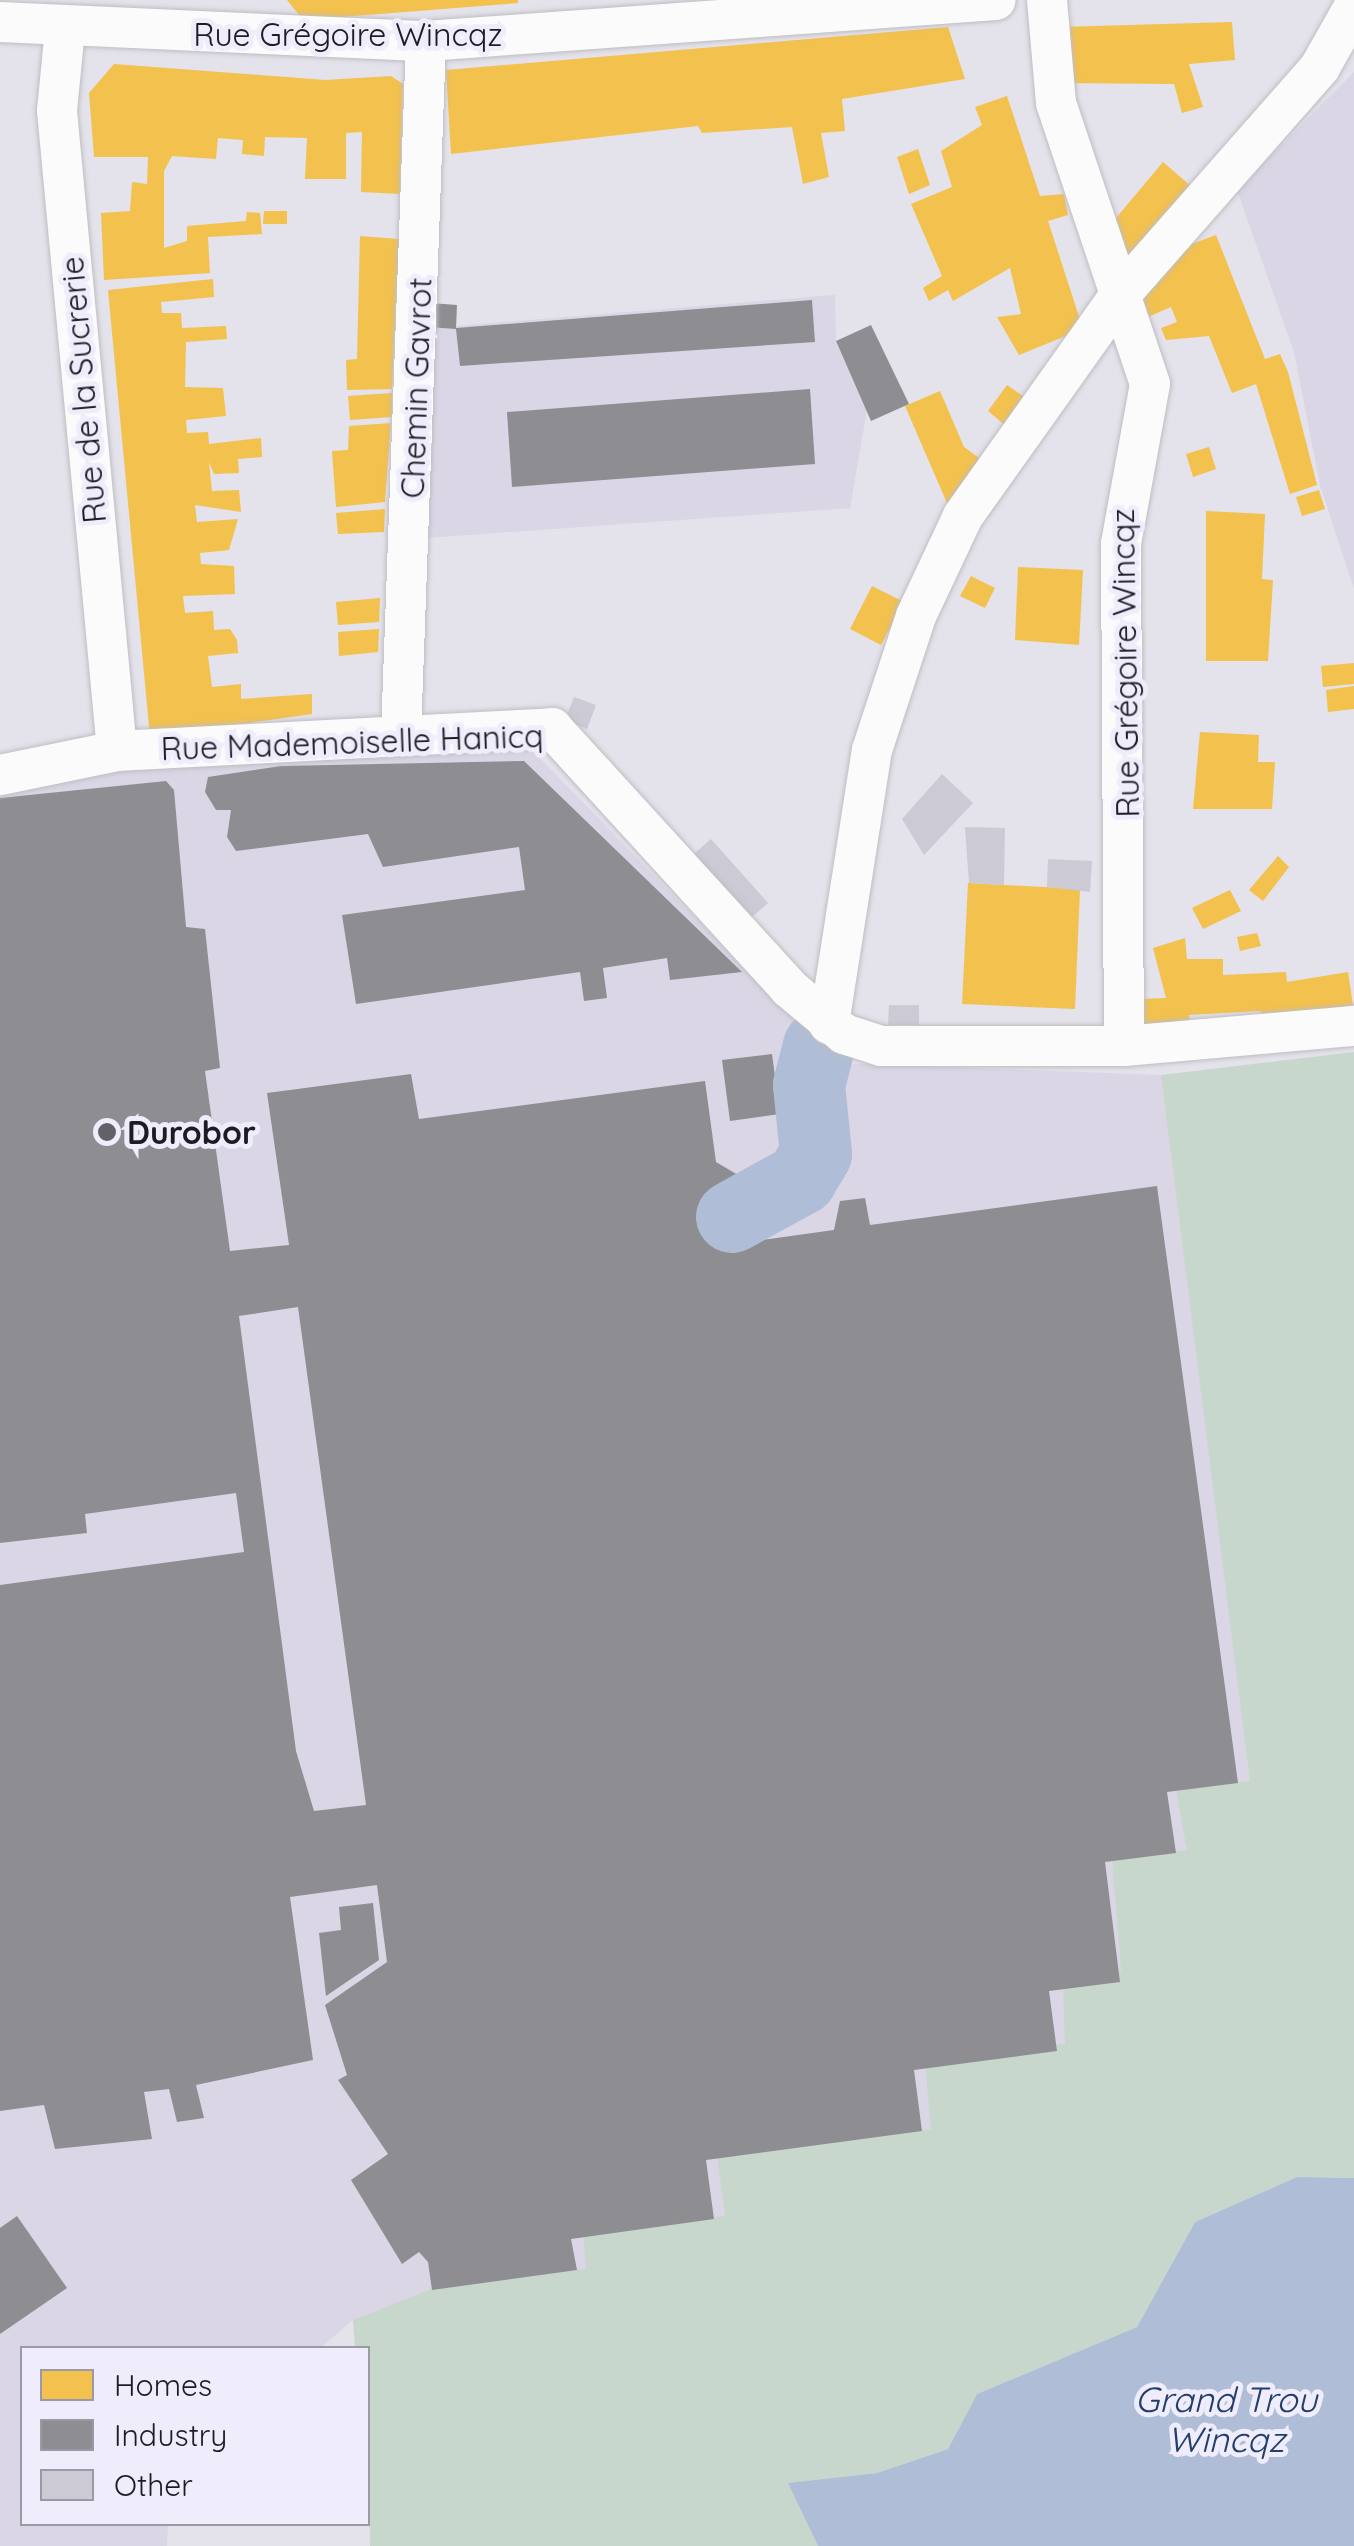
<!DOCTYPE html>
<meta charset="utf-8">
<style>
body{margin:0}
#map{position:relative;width:1354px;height:2546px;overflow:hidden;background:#e4e2ea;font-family:Quicksand,sans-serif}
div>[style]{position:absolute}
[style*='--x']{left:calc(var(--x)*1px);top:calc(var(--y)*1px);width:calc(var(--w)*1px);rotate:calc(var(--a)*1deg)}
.industrial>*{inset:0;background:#dad6e5}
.green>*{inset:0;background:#c8d7cc}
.water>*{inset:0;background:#afbed6}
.homes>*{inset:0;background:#f2c14e}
.industry>*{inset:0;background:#8d8d92}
.river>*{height:72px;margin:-36px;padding:0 36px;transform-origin:36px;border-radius:36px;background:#afbed6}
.building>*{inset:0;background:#cbcad5}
.roads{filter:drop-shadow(0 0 2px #bfbdc3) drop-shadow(0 0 2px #bfbdc3)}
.minor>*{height:40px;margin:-20px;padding:0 20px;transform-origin:20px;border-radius:20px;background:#fbfbfc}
.dots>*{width:28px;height:28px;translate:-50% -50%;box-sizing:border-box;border:5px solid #efecfc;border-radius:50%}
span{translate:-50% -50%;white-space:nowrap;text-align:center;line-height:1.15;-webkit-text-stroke:10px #efecfc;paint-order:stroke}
.street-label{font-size:32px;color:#1e1c22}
.poi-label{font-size:32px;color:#1e1c22;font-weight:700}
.left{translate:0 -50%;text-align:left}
.water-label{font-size:35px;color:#223f6b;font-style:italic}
.legend{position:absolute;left:20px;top:2346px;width:350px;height:180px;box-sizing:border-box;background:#efecfc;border:2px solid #9b99a5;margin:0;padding:12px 18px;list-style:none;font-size:30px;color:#1e1c22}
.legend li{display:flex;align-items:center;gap:20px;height:50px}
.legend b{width:50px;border:2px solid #9b99a5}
</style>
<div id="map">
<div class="industrial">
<div style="clip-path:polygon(1354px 72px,1354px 589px,1320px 485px,1294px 352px,1237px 190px)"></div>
<div style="clip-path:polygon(835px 295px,836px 341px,867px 410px,850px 508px,426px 538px,431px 328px)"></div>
<div style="clip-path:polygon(532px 750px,836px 1063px,1162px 1075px,1258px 1785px,1071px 2047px,936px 2136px,588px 2274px,353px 2320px,320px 2348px,22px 2348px,22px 2524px,168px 2524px,167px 2546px,0 2546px,0 784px,226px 758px)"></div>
</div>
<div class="green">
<div style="clip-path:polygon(1354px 1052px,1354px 2178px,1297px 2177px,1195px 2222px,1137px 2327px,977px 2394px,948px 2449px,877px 2473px,789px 2483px,818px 2546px,370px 2546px,368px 2348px,355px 2348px,353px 2320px,441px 2285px,586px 2269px,583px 2233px,725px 2216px,717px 2155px,931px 2129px,925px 2061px,1065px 2044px,1063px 1983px,1121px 1971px,1112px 1858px,1187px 1850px,1176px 1790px,1250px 1781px,1161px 1075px)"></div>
</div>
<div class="water">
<div style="clip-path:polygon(1297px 2177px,1354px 2178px,1354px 2546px,818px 2546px,788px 2483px,877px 2473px,948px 2449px,977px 2394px,1137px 2327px,1195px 2222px)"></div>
</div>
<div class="homes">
<div style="clip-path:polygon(287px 0,518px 0,518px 3px,303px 20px)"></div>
<div style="clip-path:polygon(1232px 22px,1235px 60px,1189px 64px,1203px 107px,1182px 113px,1174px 84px,1062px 83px,1060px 27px)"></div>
<div style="clip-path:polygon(948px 27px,965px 79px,842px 99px,845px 131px,821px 133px,829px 177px,803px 184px,792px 127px,702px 133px,698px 126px,451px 154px,446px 70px)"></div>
<div style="clip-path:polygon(114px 64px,325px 80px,391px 76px,403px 84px,400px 194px,361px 192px,362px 132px,346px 133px,346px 179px,305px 179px,307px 138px,265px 137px,264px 156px,242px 154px,243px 140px,218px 138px,216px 159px,172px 156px,164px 171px,164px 248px,187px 241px,187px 226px,246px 221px,247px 212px,260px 213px,262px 234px,208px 237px,210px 273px,104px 280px,101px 213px,130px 211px,132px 182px,147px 184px,148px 157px,94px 157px,89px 93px)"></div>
<div style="clip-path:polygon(1007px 96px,1040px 196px,1064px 194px,1068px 215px,1048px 221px,1083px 329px,1019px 355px,997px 317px,1021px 314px,1010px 268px,953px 301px,948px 290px,929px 301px,923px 288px,942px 276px,911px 204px,952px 187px,941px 151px,982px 125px,975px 107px)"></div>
<div style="clip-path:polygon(918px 149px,930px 185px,909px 194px,897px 157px)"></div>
<div style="clip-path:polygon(1163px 162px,1192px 187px,1127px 262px,1111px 224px)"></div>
<div style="clip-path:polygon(264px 211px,287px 211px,287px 224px,263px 224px)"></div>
<div style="clip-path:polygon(1216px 235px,1265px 359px,1280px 354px,1288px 372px,1317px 485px,1290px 494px,1256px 384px,1232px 393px,1209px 336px,1166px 340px,1161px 328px,1177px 322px,1171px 307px,1141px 320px,1135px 302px,1176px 250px)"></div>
<div style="clip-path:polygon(360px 236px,399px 239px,392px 389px,347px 390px,346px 360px,357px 359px)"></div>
<div style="clip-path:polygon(213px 279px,214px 297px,161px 302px,162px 313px,181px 313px,182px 328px,226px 326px,227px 339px,186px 342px,185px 387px,223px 388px,226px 416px,186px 420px,187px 433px,208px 432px,209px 444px,261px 438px,262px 457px,238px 459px,239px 473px,214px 474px,209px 462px,212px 491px,239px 490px,241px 512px,195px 505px,197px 522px,238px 519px,229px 550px,200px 553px,201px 564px,234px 566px,235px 594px,183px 596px,185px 613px,213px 611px,214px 630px,230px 629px,237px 640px,238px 653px,208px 656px,212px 687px,241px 684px,241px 699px,312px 694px,312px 714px,150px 737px,108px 290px)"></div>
<div style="clip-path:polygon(1007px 385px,1026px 398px,1006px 426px,988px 411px)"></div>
<div style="clip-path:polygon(940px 391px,964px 447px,982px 460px,950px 510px,905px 406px)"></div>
<div style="clip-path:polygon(392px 393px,392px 417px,350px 420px,348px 396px)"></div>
<div style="clip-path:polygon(391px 423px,385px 502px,336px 507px,332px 451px,348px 450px,349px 426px)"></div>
<div style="clip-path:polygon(1209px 447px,1216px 469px,1193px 477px,1186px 454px)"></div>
<div style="clip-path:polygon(1319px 490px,1325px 509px,1302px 516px,1296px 497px)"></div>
<div style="clip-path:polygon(385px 509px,384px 532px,338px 534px,336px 513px)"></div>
<div style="clip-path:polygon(1206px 511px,1265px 514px,1262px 579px,1273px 580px,1268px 661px,1206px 661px)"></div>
<div style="clip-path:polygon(1018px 567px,1083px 570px,1079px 645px,1015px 640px)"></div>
<div style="clip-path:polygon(971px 576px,995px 588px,985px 608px,960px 596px)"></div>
<div style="clip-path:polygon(872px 586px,904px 602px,881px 645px,850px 629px)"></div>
<div style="clip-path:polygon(380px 598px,379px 622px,338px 625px,336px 602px)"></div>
<div style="clip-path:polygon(379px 629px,378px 652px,339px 656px,338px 632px)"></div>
<div style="clip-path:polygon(1354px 663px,1354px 684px,1323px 687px,1321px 666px)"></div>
<div style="clip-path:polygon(1354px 686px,1354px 709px,1328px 712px,1326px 690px)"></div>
<div style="clip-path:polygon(1200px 732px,1259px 735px,1258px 762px,1275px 762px,1272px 809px,1193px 809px)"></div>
<div style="clip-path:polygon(1278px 856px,1289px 867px,1263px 901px,1249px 890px)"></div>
<div style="clip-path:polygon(968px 883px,1080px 889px,1075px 1009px,962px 1004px)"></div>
<div style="clip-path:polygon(1230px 890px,1241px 911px,1203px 929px,1192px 908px)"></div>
<div style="clip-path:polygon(1257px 933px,1261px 946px,1240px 951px,1237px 937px)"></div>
<div style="clip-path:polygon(1185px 938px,1187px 959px,1223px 959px,1223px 975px,1286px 972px,1287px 982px,1348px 972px,1353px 1005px,1260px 1020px,1261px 1011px,1189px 1015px,1190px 1025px,1140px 1028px,1139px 999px,1166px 998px,1153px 948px)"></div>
</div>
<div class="industry">
<div style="clip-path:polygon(812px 300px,815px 342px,460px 366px,456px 329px,429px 327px,430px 303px,457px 305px,456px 328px)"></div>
<div style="clip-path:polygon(871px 325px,909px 404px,871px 421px,836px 341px)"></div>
<div style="clip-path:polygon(810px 389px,815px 464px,512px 487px,507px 412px)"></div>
<div style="clip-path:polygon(524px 761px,742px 972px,670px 980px,667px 958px,603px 968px,607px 998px,584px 1001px,580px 972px,356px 1004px,342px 915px,525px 890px,519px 847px,383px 867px,368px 834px,236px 851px,227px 837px,231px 810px,216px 810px,205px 792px,208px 777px,281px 766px)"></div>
<div style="clip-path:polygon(evenodd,166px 781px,174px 790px,186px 927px,205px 929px,220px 1068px,205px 1071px,230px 1251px,289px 1245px,267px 1093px,411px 1074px,419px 1119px,705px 1081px,716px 1162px,738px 1175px,739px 1189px,720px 1191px,727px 1245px,834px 1230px,840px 1201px,865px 1198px,870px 1225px,1157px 1186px,1238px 1783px,1167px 1792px,1176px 1853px,1105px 1862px,1120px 1982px,1049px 1991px,1057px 2051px,914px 2070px,922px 2131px,706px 2160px,714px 2219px,571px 2239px,577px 2270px,432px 2290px,428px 2262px,419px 2252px,402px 2264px,351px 2180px,388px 2154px,338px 2080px,347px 2075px,325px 2005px,387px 1962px,377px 1885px,290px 1897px,313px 2060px,196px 2085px,204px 2118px,177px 2122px,169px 2089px,144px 2092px,152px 2139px,55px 2149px,44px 2105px,0 2111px,0 1585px,244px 1552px,236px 1493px,85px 1514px,87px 1533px,0 1543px,0 798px,166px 781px,298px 1307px,366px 1805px,314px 1811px,296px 1751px,239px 1316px,298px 1307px)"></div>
<div style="clip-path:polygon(772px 1054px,780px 1114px,730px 1121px,722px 1060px)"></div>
<div style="clip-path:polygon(373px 1903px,379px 1960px,326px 1996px,319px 1933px,341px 1930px,339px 1907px)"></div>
<div style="clip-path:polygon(17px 2216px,67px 2288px,0 2334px,0 2228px)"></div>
</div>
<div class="river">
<div style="--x:732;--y:1217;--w:79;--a:-28.8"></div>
<div style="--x:801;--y:1179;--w:29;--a:-59"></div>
<div style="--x:816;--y:1154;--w:69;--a:-95.8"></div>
<div style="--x:809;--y:1085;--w:40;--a:-75.6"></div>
</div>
<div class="building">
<div style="clip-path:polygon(574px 697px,596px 705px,587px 729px,565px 720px)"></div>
<div style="clip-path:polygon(942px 774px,973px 803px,924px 855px,902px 819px)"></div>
<div style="clip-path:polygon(965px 827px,1005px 828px,1004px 885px,969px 883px)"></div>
<div style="clip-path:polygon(711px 839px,768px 903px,751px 918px,694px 854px)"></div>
<div style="clip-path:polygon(1048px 859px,1092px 861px,1090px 892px,1047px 887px)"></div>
<div style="clip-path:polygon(889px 1005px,919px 1005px,919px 1025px,888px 1025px)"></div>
</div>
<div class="roads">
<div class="minor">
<div style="--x:1047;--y:0;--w:103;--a:85"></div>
<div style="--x:1056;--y:103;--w:296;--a:71.5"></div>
<div style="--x:1150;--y:384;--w:163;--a:100.3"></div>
<div style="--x:1121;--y:544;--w:502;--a:89.66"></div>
<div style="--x:0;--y:22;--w:426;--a:2.6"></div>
<div style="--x:426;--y:41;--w:571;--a:-4.11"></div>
<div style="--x:65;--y:29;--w:82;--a:95.6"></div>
<div style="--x:57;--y:111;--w:643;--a:84.64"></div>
<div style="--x:401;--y:735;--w:694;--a:-87.94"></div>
<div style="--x:0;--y:775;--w:119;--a:-11.6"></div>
<div style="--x:117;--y:751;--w:436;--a:-3"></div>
<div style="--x:552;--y:728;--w:352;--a:47.6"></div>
<div style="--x:789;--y:988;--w:72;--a:39.9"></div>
<div style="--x:844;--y:1034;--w:39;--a:18"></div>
<div style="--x:881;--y:1046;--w:243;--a:0"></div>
<div style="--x:1124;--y:1046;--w:231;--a:-5"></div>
<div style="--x:829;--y:1024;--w:277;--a:-81.1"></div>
<div style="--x:872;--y:750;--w:141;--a:-71.8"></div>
<div style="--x:916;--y:616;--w:110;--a:-64.8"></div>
<div style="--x:963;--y:516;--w:271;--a:-54.6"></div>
<div style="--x:1120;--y:295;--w:303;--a:-48.7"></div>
<div style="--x:1320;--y:67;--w:69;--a:-60.5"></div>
</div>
</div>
<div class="dots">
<div style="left:107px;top:1132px;background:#636168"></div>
</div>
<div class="street-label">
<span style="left:348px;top:34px">Rue Grégoire Wincqz</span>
<span style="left:416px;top:388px;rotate:-88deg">Chemin Gavrot</span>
<span style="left:83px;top:390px;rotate:-95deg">Rue de la Sucrerie</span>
<span style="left:1125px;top:663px;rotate:-91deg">Rue Grégoire Wincqz</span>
<span style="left:352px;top:742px;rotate:-2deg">Rue Mademoiselle Hanicq</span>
</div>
<div class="poi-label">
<span class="left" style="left:127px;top:1132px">Durobor</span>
</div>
<div class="water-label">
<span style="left:1226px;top:2419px">Grand Trou<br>Wincqz</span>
</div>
<ul class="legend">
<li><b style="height:28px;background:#f2c14e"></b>Homes</li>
<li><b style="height:28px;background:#8d8d92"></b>Industry</li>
<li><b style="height:28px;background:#cbcad5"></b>Other</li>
</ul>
</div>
